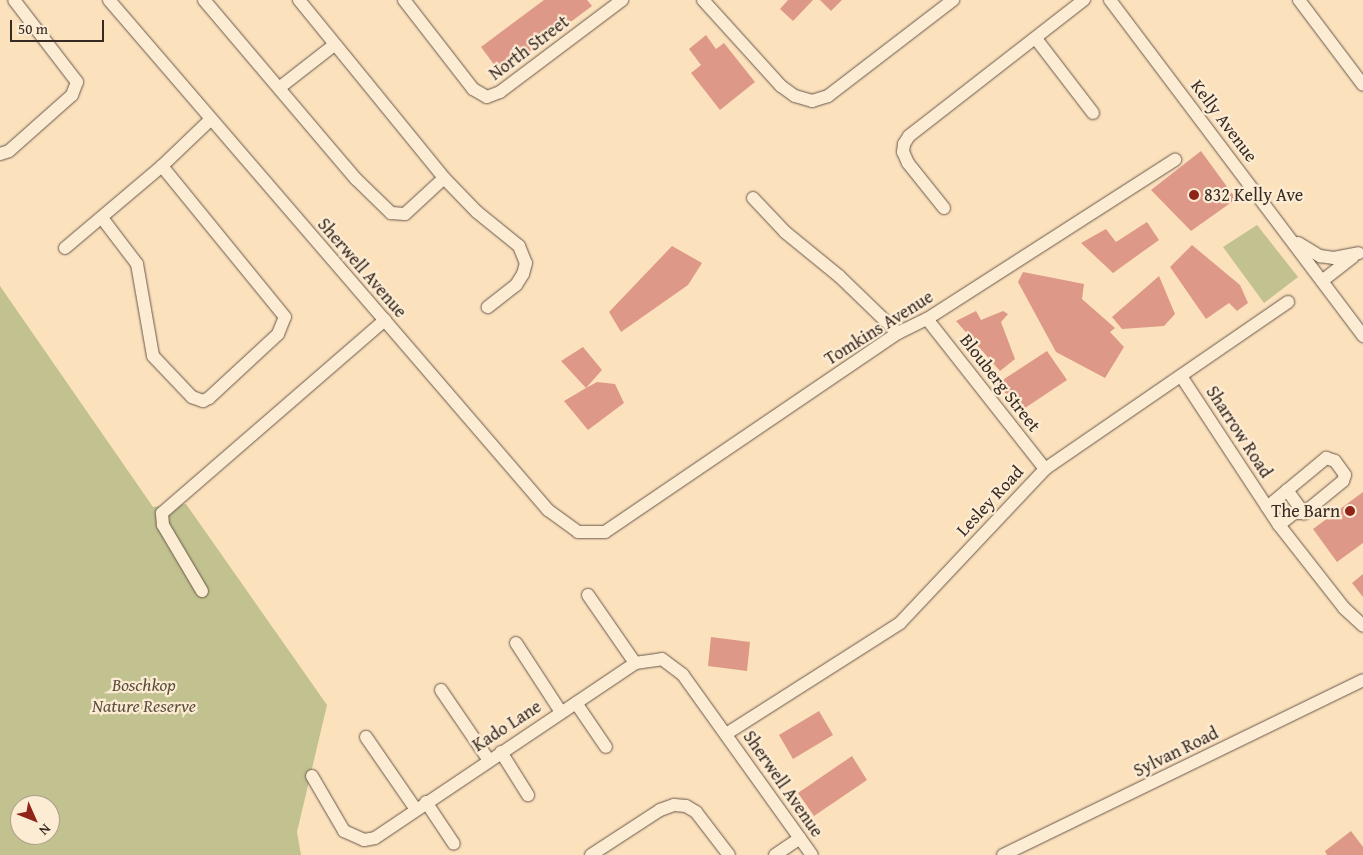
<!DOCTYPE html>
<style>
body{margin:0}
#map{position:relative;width:1363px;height:855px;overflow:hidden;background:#fce1bd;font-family:"Gentium Book Plus",serif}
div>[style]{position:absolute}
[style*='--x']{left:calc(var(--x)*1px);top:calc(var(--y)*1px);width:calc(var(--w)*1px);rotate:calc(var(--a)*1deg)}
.green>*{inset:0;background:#c1c28f}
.building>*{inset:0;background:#de9887}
.roads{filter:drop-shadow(0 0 1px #68584a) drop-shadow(0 0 1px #68584a)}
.minor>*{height:12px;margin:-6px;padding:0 6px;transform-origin:6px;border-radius:6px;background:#fdecd4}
.dots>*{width:14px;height:14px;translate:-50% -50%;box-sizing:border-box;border:2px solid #fdecd4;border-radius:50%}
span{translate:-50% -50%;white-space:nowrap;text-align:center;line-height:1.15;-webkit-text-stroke:4.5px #fdecd4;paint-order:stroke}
.street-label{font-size:18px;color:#372a23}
.poi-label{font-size:18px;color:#372a23}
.left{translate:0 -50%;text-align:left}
.right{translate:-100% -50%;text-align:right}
.park-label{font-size:18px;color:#5a503e;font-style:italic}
.north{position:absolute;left:10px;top:795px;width:50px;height:50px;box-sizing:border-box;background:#fdecd4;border:1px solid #ae9e8d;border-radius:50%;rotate:134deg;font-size:14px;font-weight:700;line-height:20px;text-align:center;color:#372a23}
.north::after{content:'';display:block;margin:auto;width:18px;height:22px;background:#8f2418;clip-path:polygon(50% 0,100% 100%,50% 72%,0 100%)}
.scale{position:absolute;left:10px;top:20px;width:94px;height:22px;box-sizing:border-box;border:2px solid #372a23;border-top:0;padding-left:6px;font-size:15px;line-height:18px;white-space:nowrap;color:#372a23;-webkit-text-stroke:4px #fdecd4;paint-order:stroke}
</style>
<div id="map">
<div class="green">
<div style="clip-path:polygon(1257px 225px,1298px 277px,1264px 303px,1223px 247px)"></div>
<div style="clip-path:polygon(evenodd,0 286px,153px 507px,186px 504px,327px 705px,297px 832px,301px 855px,0 855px,0 286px,20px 805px,50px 805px,50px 835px,20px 835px,20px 805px)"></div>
</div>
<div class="building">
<div style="clip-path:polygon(544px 0,587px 0,592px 6px,501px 74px,481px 47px)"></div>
<div style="clip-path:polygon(788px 0,813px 0,793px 21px,780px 9px)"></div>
<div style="clip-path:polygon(820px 0,842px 0,831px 11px)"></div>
<div style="clip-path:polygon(706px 35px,716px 49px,724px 43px,755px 82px,720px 110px,691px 73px,701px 65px,689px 49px)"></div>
<div style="clip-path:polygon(1201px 151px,1236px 199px,1191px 231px,1151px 190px)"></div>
<div style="clip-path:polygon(1147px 222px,1159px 240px,1113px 273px,1081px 243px,1106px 229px,1116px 242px)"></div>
<div style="clip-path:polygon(1192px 245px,1240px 285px,1248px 303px,1237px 311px,1229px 303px,1206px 319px,1170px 267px)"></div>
<div style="clip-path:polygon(672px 246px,702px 263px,688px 285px,621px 332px,609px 312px)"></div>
<div style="clip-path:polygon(1023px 272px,1084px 284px,1082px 299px,1115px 328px,1110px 332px,1124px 347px,1105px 378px,1056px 352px,1018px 282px)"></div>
<div style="clip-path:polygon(1159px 276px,1175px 314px,1164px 326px,1122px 329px,1112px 317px)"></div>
<div style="clip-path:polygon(976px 311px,981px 320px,1003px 311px,1008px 314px,1001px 322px,1015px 359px,1000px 371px,956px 321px)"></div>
<div style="clip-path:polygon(583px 347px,602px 370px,586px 388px,597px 382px,615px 384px,624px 403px,588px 430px,564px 401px,586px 388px,561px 361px)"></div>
<div style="clip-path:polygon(1047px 351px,1067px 380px,1025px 408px,995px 385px)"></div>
<div style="clip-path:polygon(1363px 492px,1363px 543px,1337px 562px,1313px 529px)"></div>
<div style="clip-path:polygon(1363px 574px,1363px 597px,1352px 583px)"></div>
<div style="clip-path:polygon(711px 637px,750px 642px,747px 671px,708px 666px)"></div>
<div style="clip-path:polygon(819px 711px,833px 735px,793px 759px,779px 735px)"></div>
<div style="clip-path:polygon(852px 756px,867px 780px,814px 816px,798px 793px)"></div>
<div style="clip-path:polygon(1351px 831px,1363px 847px,1363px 855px,1327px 855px,1325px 851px)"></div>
</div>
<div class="roads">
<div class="minor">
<div style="--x:109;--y:0;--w:673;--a:49.28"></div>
<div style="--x:548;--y:510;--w:37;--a:36"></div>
<div style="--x:578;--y:532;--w:27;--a:0"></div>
<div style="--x:605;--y:532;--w:354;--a:-34.2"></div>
<div style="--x:898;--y:333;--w:32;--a:-26"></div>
<div style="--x:927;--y:319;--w:295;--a:-32.7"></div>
<div style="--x:204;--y:0;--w:235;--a:49.7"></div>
<div style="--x:356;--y:179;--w:49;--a:44.2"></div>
<div style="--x:391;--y:213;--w:14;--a:4"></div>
<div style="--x:405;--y:214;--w:53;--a:-42.7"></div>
<div style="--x:299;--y:0;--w:230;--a:50.8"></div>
<div style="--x:444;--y:178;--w:47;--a:45.9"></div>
<div style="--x:477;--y:212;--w:54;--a:39"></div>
<div style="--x:519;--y:246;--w:18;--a:68"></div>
<div style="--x:526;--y:263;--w:11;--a:105"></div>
<div style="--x:523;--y:274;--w:13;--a:122"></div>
<div style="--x:516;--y:285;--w:36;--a:142"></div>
<div style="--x:404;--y:0;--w:113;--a:52.2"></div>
<div style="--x:473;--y:89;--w:16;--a:30"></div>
<div style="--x:487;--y:97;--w:14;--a:-21"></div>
<div style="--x:500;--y:92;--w:153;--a:-37"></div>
<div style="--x:703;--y:0;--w:116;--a:47.8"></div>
<div style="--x:781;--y:86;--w:17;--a:36"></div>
<div style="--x:795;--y:96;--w:18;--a:16"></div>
<div style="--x:812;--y:101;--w:17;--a:-17"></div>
<div style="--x:828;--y:96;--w:158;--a:-37.5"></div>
<div style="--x:1110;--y:0;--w:421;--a:53"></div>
<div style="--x:1299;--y:0;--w:106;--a:53"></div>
<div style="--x:1037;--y:40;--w:92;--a:52.5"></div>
<div style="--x:279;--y:88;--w:70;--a:-38"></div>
<div style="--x:0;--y:154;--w:9;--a:-18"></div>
<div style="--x:9;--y:151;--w:84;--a:-41.6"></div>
<div style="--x:72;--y:95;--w:14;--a:-69"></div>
<div style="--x:77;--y:82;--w:103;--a:-127.5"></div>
<div style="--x:753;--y:198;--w:47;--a:46.7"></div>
<div style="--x:785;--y:232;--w:70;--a:39.2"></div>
<div style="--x:839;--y:276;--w:82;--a:44"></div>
<div style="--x:944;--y:208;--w:58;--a:-128.7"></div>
<div style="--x:908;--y:163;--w:12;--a:-114"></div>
<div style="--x:903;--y:152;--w:8;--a:-83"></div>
<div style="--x:904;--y:144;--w:9;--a:-58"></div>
<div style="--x:909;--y:136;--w:222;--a:-37.9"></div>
<div style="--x:102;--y:218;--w:58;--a:52.7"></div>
<div style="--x:137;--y:264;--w:93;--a:80.1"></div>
<div style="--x:153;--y:356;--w:57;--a:46.4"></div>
<div style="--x:192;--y:397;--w:12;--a:20"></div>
<div style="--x:203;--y:401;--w:7;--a:-27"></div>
<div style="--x:209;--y:398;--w:94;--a:-42.8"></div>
<div style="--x:278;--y:334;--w:18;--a:-68"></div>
<div style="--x:285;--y:317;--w:195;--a:-129.2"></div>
<div style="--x:1298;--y:243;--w:26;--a:31"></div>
<div style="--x:1320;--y:256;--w:14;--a:8"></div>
<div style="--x:1334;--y:258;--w:25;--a:-11"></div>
<div style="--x:65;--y:248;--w:127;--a:-40.2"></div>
<div style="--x:162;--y:166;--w:66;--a:-43.8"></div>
<div style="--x:1322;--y:281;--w:39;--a:-38"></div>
<div style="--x:927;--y:319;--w:191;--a:51.8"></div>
<div style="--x:1181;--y:376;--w:178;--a:56.7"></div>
<div style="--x:1279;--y:525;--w:105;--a:51.9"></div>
<div style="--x:1344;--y:608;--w:26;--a:43"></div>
<div style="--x:1287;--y:490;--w:29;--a:54"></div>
<div style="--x:1267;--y:507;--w:77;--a:-39.7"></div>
<div style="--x:1326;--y:458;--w:9;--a:18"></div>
<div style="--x:1335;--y:461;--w:17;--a:54"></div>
<div style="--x:1345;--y:475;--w:6;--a:108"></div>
<div style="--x:1343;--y:481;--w:50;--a:140.6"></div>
<div style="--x:1304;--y:513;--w:10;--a:180"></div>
<div style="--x:1294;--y:513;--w:19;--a:141"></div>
<div style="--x:202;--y:591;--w:77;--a:-120.6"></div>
<div style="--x:163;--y:525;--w:12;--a:-95"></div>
<div style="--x:162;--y:513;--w:295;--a:-40.9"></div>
<div style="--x:588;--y:595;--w:83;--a:55.3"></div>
<div style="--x:516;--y:643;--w:82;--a:56.9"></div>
<div style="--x:441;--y:690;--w:83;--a:55.7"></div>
<div style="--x:576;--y:703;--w:53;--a:55.7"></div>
<div style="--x:726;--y:734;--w:206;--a:-32.5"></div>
<div style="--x:900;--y:623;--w:212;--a:-46.7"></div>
<div style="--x:1045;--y:469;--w:295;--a:-34.5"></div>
<div style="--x:366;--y:737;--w:86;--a:55.4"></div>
<div style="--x:501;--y:752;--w:51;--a:57.9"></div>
<div style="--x:312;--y:776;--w:64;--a:59.8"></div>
<div style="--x:344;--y:831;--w:22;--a:24"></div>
<div style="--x:364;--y:840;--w:11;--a:-10"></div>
<div style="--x:375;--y:838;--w:313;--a:-33.9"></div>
<div style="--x:635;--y:663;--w:27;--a:-8"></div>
<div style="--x:662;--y:659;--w:26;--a:37"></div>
<div style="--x:683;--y:675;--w:221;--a:54.4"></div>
<div style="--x:426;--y:802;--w:50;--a:56.3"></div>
<div style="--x:591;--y:855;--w:82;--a:-33.1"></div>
<div style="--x:660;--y:810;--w:15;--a:-20"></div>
<div style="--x:674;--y:805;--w:12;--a:5"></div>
<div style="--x:686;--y:806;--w:12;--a:31"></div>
<div style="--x:696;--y:812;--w:54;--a:52.5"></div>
<div style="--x:775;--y:855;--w:30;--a:-34"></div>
<div style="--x:1003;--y:855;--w:400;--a:-25.9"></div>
</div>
</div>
<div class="dots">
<div style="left:1194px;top:195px;background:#8f2418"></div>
<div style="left:1350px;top:511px;background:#8f2418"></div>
</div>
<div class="street-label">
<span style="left:529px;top:48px;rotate:-37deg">North Street</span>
<span style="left:1224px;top:121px;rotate:53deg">Kelly Avenue</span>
<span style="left:362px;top:268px;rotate:49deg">Sherwell Avenue</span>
<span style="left:879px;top:328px;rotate:-32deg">Tomkins Avenue</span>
<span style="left:1000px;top:383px;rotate:52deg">Blouberg Street</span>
<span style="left:1239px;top:432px;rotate:57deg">Sharrow Road</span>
<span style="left:990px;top:501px;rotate:-47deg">Lesley Road</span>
<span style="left:507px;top:726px;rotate:-33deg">Kado Lane</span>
<span style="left:1176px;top:752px;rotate:-26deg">Sylvan Road</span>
<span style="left:783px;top:784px;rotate:55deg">Sherwell Avenue</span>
</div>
<div class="poi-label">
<span class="left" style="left:1204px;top:195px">832 Kelly Ave</span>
<span class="right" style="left:1340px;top:511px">The Barn</span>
</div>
<div class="park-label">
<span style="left:144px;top:696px">Boschkop<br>Nature Reserve</span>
</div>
<div class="north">N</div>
<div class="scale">50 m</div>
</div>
